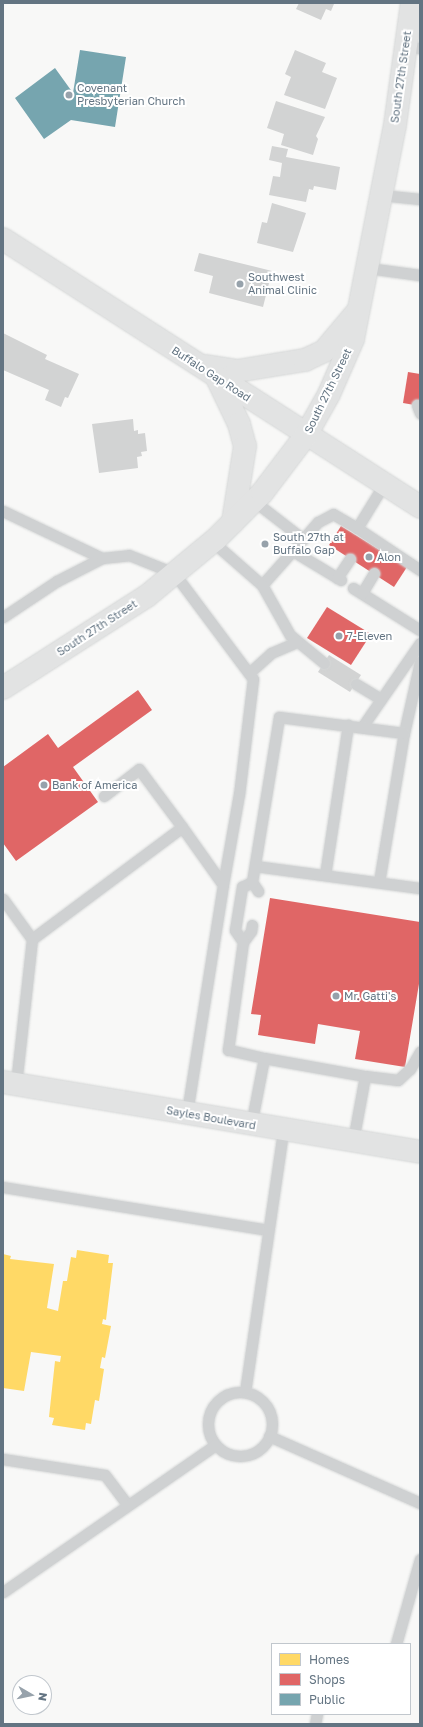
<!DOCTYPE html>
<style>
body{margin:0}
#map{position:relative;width:423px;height:1727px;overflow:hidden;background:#f8f8f7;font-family:"Golos Text",sans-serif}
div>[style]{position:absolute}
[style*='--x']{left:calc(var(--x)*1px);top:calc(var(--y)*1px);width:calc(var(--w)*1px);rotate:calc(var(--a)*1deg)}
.homes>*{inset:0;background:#ffd966}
.shops>*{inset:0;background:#e06666}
.public>*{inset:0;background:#76a5af}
.building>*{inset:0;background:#d2d3d3}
.roads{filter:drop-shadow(0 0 1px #d4d6d6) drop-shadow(0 0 1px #d4d6d6)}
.lane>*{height:11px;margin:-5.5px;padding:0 5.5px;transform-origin:5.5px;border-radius:5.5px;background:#cfd1d2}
.lane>.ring{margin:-5.5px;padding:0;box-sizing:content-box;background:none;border:11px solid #cfd1d2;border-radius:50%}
.secondary>*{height:22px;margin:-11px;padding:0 11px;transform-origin:11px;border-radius:11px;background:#e2e3e3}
.dots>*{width:11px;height:11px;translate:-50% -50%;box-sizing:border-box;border:2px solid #fff;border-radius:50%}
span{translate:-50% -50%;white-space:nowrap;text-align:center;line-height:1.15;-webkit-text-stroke:4px #fff;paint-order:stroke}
.street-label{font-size:11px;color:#637482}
.poi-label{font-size:11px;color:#637482}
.left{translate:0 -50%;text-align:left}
.frame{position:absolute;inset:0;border:4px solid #637482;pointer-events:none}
.legend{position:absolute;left:271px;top:1643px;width:140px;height:72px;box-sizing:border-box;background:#fff;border:1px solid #c1c7cd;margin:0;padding:5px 7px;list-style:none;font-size:12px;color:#637482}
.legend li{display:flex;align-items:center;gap:8px;height:20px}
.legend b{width:20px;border:1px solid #c1c7cd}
.north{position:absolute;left:12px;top:1675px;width:40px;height:40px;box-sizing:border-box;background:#fff;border:1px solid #c1c7cd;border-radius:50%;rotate:99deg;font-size:11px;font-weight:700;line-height:16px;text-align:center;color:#637482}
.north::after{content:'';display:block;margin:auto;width:14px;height:18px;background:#97a2ab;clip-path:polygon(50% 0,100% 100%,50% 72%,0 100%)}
</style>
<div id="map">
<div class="homes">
<div style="clip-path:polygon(77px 1250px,109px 1255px,108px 1263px,113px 1263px,106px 1320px,103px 1319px,102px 1324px,111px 1326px,105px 1358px,102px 1357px,100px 1368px,104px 1369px,99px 1401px,95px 1400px,91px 1424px,86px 1423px,85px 1430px,52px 1425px,54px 1418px,49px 1417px,55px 1361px,60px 1362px,61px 1356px,31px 1352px,24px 1391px,3px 1388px,3px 1254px,11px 1256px,10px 1259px,54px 1264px,47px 1308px,58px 1311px,63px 1281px,67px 1281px,71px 1257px,76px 1258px)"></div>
</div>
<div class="shops">
<div style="clip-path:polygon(408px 372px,420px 374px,420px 406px,403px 403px)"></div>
<div style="clip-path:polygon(341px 526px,407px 567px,394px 587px,329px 545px)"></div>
<div style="clip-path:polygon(327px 607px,371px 634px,351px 665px,307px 638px)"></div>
<div style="clip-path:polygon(138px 690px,152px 710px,73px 767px,98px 802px,16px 861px,3px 843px,3px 767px,48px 734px,58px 748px)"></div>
<div style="clip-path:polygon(270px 898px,420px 922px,420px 978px,405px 1067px,355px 1059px,360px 1031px,318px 1024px,315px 1044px,258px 1035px,261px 1015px,251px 1014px)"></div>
</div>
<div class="public">
<div style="clip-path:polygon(80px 50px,126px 57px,115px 127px,71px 120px,44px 139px,15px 98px,55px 68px,73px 93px)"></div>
</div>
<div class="building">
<div style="clip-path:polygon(299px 3px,333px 3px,334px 4px,331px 11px,326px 9px,321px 20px,296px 9px)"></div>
<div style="clip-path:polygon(295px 50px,326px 63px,322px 72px,337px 78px,325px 109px,284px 95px,291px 77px,285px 74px)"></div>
<div style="clip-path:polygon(276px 101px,325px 117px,316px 136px,318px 139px,313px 155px,281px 145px,284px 134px,267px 128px)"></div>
<div style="clip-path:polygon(272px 146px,288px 149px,286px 157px,340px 167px,336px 190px,314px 186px,313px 190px,309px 189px,306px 202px,269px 195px,273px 176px,280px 177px,282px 163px,269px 160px)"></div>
<div style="clip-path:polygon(272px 203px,306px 213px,293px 252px,257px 243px,262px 222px,267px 223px)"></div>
<div style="clip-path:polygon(199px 253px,272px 271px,263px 307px,209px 293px,213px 276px,194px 271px)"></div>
<div style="clip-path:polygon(3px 333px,47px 355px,45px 359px,79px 374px,68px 398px,65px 397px,61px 407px,45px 400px,49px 390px,3px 370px)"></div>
<div style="clip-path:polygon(133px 419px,134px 431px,138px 430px,138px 434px,145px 433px,147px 451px,141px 452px,142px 456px,137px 457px,138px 468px,99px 473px,92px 424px)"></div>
<div style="clip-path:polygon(329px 655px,361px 675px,350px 692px,318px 672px)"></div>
</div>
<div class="roads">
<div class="lane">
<div style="--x:405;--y:46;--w:15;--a:8"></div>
<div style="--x:381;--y:195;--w:39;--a:6"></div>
<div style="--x:368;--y:268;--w:52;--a:7.7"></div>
<div style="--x:417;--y:405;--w:9;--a:69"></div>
<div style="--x:384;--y:484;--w:52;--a:121.5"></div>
<div style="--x:357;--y:528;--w:76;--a:33.7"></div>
<div style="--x:3;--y:511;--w:110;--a:25.4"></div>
<div style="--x:303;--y:539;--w:23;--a:-49"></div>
<div style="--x:318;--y:522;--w:17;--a:-28"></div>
<div style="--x:333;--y:514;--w:28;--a:30"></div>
<div style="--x:213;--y:542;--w:65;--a:41.3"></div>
<div style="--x:262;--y:585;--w:62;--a:-48.3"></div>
<div style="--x:303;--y:539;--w:62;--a:-142.2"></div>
<div style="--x:293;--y:551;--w:56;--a:31.1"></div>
<div style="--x:337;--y:578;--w:23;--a:-56"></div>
<div style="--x:262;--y:585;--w:57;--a:60.8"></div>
<div style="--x:290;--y:635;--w:44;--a:39.5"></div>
<div style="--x:353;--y:588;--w:79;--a:32.1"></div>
<div style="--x:362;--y:593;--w:23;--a:-59"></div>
<div style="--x:3;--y:617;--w:65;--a:-33.7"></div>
<div style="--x:57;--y:581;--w:51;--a:-27.1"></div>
<div style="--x:102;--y:558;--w:27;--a:-6"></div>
<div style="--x:129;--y:555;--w:48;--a:21.8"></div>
<div style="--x:174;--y:573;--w:132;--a:53.3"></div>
<div style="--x:253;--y:679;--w:116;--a:96.9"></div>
<div style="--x:239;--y:794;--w:92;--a:100"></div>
<div style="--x:249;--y:673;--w:30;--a:-42"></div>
<div style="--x:271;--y:653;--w:28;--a:-23"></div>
<div style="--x:356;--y:684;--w:29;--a:31"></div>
<div style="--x:362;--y:727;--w:102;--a:-55.4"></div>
<div style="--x:104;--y:796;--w:44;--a:-37.6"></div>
<div style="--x:139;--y:769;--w:72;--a:53.4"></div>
<div style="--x:255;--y:866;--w:166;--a:7.6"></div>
<div style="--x:325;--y:875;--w:152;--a:-81.3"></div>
<div style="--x:252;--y:882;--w:11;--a:56"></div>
<div style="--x:379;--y:882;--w:151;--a:-80.5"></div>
<div style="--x:404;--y:733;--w:73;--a:-77.3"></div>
<div style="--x:3;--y:899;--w:49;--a:54.1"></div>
<div style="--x:32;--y:939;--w:147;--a:96.3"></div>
<div style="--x:32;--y:939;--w:187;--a:-36.7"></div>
<div style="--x:182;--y:827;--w:71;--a:54.7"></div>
<div style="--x:223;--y:885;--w:231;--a:99"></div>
<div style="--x:243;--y:942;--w:14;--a:-54"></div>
<div style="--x:251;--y:931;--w:6;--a:-81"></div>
<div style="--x:264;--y:1058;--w:37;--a:-167"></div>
<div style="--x:228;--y:1050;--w:109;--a:-82.1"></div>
<div style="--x:243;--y:942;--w:14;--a:-124"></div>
<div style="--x:235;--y:930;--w:44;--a:-80.8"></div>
<div style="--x:242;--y:887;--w:11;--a:-27"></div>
<div style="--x:252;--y:882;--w:167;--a:-80.7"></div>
<div style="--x:279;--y:717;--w:126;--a:7.3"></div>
<div style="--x:365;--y:1076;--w:33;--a:7"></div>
<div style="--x:398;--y:1080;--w:16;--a:-43"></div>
<div style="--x:410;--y:1069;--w:20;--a:-60"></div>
<div style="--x:251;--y:1125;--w:68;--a:-79"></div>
<div style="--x:264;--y:1058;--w:103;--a:10.1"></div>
<div style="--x:365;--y:1076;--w:66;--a:100.5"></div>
<div style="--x:3;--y:1187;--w:268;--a:9.2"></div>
<div class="ring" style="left:208px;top:1392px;width:53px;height:53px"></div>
<div style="--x:245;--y:1392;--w:265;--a:-81.7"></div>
<div style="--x:269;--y:1436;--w:165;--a:23.9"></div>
<div style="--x:3;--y:1459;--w:103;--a:8.9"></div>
<div style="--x:105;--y:1475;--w:38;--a:53"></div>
<div style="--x:3;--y:1592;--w:258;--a:-34.7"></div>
<div style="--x:396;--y:1644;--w:88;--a:-74.2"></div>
<div style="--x:315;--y:1724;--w:10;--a:-79"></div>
</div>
<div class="secondary">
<div style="--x:3;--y:239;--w:496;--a:32.7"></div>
<div style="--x:206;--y:366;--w:31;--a:9"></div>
<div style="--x:237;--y:371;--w:69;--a:-9.2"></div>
<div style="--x:305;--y:360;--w:21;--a:-25"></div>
<div style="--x:324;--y:351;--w:51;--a:-49.8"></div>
<div style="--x:217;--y:378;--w:51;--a:64.4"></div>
<div style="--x:239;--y:424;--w:23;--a:75"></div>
<div style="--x:245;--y:446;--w:77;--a:99"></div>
<div style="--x:3;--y:688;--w:171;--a:-32.6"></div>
<div style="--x:147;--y:596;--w:89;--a:-39.6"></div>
<div style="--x:216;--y:539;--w:65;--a:-45"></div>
<div style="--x:262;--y:493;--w:73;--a:-52.8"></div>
<div style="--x:306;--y:435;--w:47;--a:-60.7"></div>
<div style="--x:329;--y:394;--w:60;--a:-66.4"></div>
<div style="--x:353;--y:339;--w:218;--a:-78.9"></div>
<div style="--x:395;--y:125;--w:123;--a:-82.1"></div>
<div style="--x:3;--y:1082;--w:423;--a:9.5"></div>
</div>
</div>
<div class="dots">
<div style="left:69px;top:95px;background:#97a2ab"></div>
<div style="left:240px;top:284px;background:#97a2ab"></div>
<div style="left:265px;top:544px;background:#97a2ab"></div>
<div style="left:369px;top:557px;background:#97a2ab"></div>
<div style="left:339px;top:636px;background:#97a2ab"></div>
<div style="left:44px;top:785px;background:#97a2ab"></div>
<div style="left:336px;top:996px;background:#97a2ab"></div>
</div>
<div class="street-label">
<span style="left:401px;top:77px;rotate:-82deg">South 27th Street</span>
<span style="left:211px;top:374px;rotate:33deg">Buffalo Gap Road</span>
<span style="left:328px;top:391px;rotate:-64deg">South 27th Street</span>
<span style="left:97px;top:628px;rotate:-33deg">South 27th Street</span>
<span style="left:211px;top:1118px;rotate:10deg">Sayles Boulevard</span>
</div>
<div class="poi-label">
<span class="left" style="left:77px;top:95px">Covenant<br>Presbyterian Church</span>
<span class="left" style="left:248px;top:284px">Southwest<br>Animal Clinic</span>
<span class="left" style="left:273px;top:544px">South 27th at<br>Buffalo Gap</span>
<span class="left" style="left:377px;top:557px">Alon</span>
<span class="left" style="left:347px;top:636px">7-Eleven</span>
<span class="left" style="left:52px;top:785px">Bank of America</span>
<span class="left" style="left:344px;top:996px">Mr. Gatti's</span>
</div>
<div class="frame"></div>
<ul class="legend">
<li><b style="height:11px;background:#ffd966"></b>Homes</li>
<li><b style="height:11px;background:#e06666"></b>Shops</li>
<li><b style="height:11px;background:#76a5af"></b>Public</li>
</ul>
<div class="north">N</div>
</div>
